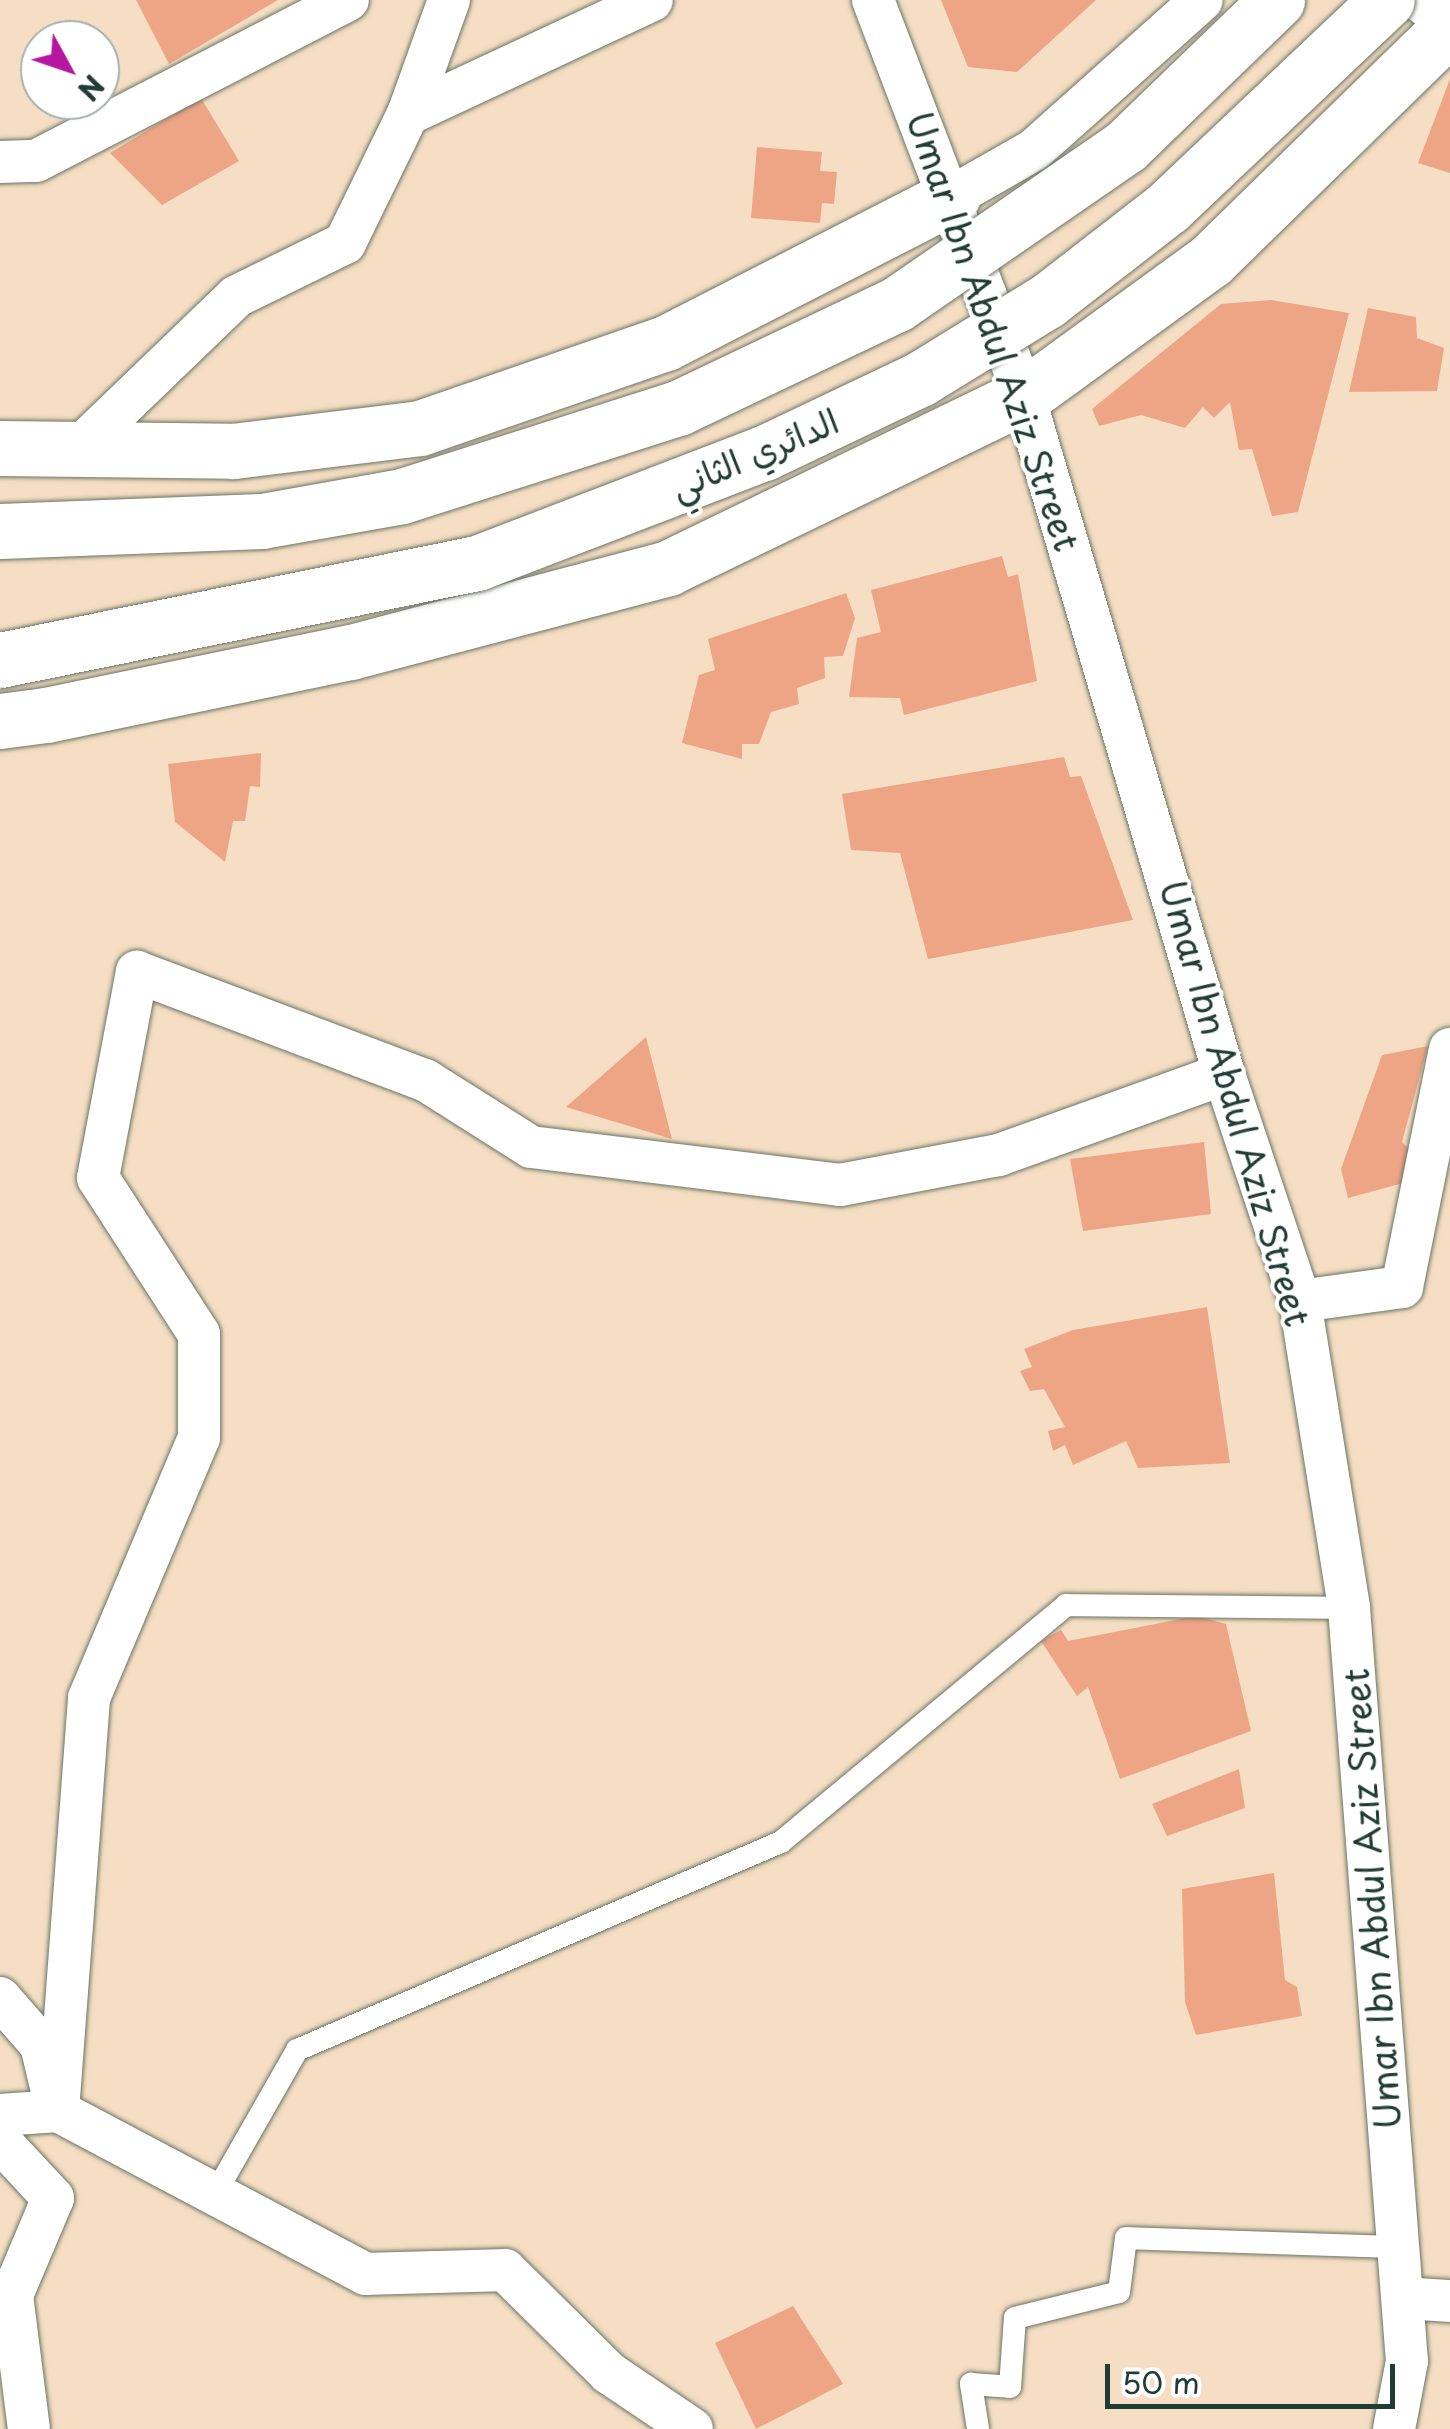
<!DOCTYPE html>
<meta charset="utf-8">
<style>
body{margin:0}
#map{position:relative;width:1450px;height:2429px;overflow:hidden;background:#f5dec3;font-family:"Playpen Sans","Playpen Sans Arabic",sans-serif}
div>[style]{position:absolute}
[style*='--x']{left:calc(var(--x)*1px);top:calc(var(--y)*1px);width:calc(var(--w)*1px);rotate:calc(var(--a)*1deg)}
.building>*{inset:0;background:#eea585}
.roads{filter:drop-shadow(0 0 2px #6a7566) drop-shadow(0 0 2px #6a7566)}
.lane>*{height:22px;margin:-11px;padding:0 11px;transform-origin:11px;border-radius:11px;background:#fff}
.street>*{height:42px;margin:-21px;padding:0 21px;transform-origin:21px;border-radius:21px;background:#fff}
.secondary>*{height:55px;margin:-27.5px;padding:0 27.5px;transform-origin:27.5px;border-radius:27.5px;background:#fff}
.highway>*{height:55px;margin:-27.5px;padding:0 27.5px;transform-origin:27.5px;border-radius:27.5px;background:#fff}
.bridges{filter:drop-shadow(0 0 2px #6a7566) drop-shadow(0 0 2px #6a7566)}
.highway-bridge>*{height:55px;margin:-27.5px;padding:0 27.5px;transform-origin:27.5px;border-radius:27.5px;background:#fff}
span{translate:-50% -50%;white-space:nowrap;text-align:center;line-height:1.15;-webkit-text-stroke:8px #fff;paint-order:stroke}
.street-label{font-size:35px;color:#1f3d34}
.north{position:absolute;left:20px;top:20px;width:100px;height:100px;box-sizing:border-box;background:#fff;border:2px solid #a5b1ae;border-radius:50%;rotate:130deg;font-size:28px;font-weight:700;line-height:40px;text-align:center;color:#1f3d34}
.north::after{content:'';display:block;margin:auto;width:35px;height:45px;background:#b5179e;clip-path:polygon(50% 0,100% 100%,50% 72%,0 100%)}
.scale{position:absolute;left:1105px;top:2364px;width:290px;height:45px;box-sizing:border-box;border:5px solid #1f3d34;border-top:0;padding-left:12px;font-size:30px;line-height:35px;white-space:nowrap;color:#1f3d34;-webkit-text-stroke:8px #fff;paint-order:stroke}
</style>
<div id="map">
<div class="building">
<div style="clip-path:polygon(136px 0,278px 0,169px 64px)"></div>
<div style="clip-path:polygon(941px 0,1096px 0,1017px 72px,968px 67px)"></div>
<div style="clip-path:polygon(1450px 79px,1450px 173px,1418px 163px)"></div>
<div style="clip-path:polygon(201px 98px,239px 161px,162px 205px,110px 153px)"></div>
<div style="clip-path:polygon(757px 147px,822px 152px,820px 171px,837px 172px,834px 204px,822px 203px,820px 223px,751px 218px)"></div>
<div style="clip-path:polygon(1271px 300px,1349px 313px,1298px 512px,1272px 516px,1252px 449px,1239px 450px,1230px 402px,1214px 418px,1203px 407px,1185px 428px,1141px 415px,1099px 426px,1092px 409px,1221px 304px)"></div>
<div style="clip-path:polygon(1368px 308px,1416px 317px,1417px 338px,1444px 348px,1437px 391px,1349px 392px)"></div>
<div style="clip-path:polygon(1002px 556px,1008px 577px,1018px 574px,1037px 681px,904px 715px,900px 698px,849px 697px,857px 638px,881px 632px,871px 590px)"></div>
<div style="clip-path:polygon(846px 593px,855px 618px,843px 656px,824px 657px,825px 678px,797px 688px,799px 704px,771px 712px,759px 744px,742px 744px,742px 759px,682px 743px,699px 675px,715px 670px,708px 639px)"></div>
<div style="clip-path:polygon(261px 753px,260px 787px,250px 786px,245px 821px,233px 821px,225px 862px,175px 822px,168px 764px)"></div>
<div style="clip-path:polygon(1064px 757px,1070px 777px,1081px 776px,1133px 920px,928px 959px,900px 853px,851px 850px,842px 794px)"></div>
<div style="clip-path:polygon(646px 1037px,672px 1139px,566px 1107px)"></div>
<div style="clip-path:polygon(1428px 1046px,1402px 1142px,1413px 1153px,1407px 1182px,1348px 1198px,1341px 1169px,1382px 1055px)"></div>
<div style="clip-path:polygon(1204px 1142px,1211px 1214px,1083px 1231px,1070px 1159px)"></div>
<div style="clip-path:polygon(1207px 1307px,1230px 1463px,1138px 1468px,1126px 1441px,1073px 1465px,1065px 1445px,1053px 1451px,1048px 1431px,1065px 1427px,1044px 1389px,1030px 1391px,1020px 1371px,1032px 1367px,1024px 1349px,1073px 1330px)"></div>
<div style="clip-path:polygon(1196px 1616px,1226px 1624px,1251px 1731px,1120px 1779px,1088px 1687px,1077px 1696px,1041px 1641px,1061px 1630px,1068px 1641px)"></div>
<div style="clip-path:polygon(1239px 1769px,1245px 1808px,1167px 1836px,1152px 1804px)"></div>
<div style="clip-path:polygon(1274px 1873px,1285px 1980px,1297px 1987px,1302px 2016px,1196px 2035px,1185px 2002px,1182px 1889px)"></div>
<div style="clip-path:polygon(793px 2306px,843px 2384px,756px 2429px,715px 2343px)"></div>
</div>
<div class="roads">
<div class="lane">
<div style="--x:215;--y:2194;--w:166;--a:-60.3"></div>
<div style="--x:297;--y:2050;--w:527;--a:-23.26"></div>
<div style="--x:781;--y:1842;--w:371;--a:-39.7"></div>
<div style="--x:1066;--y:1605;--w:283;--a:0.6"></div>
<div style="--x:978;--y:2429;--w:46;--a:-98.8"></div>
<div style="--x:971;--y:2384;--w:39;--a:4"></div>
<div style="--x:1010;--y:2387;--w:69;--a:-85.9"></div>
<div style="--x:1015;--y:2318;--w:107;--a:-14"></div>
<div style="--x:1119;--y:2292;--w:54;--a:-82.6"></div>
<div style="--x:1126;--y:2238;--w:272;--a:1.9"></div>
</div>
<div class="street">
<div style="--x:873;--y:0;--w:424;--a:69.1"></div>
<div style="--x:1024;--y:396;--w:707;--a:73.56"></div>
<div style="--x:1224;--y:1074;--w:239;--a:71.5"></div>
<div style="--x:1300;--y:1301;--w:311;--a:80.9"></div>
<div style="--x:1349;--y:1608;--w:755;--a:85.6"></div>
<div style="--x:1407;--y:2361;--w:69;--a:100.8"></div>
<div style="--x:1419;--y:0;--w:39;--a:38"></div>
<div style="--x:408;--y:114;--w:269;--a:-25"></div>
<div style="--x:0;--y:162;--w:36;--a:-2"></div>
<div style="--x:36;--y:161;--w:351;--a:-27.3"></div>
<div style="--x:953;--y:196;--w:93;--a:-29.6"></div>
<div style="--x:1034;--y:150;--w:225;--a:-41.8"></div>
<div style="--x:81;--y:446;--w:216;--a:-43.9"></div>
<div style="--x:237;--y:296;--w:120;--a:-26.1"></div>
<div style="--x:345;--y:243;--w:144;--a:-64"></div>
<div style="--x:408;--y:114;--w:121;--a:-70.2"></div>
<div style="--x:1300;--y:1301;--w:103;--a:-7.8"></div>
<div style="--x:1402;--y:1287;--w:243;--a:-78.6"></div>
<div style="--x:0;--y:1998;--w:62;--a:48.9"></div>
<div style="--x:41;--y:2045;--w:47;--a:76.6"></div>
<div style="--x:58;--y:2111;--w:414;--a:-85.7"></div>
<div style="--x:89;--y:1698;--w:282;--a:-67.1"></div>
<div style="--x:199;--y:1438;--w:104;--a:-90"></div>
<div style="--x:199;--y:1334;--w:186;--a:-122.9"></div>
<div style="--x:98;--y:1178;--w:210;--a:-79.3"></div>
<div style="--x:137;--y:972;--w:308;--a:20.6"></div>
<div style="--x:425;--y:1080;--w:125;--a:32.3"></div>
<div style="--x:531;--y:1147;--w:311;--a:7"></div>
<div style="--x:840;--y:1185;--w:162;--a:-10.7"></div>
<div style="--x:999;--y:1155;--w:239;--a:-19.8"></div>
<div style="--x:0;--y:2115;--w:58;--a:-3.9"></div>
<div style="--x:58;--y:2111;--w:348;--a:27.9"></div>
<div style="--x:366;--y:2274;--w:139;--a:-1.6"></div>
<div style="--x:505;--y:2270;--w:146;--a:44.7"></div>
<div style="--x:609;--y:2373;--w:100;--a:34"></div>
<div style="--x:0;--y:2141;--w:78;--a:47.1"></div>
<div style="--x:53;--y:2198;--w:105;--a:112.9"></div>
<div style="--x:12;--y:2295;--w:135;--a:82.8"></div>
<div style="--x:1403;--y:2298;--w:47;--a:3.7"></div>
</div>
<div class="secondary">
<div style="--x:46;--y:715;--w:311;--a:-11.7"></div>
<div style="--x:351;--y:652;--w:328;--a:-14.8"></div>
<div style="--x:668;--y:568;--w:395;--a:-25.8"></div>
<div style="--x:1024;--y:396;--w:231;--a:-36"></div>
<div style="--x:1211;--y:260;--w:334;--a:-44.3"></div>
</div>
<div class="highway">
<div style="--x:0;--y:448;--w:233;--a:0.7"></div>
<div style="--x:233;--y:451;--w:188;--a:-7"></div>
<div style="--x:420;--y:428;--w:260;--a:-19.1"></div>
<div style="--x:666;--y:343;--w:322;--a:-27.1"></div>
<div style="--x:0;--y:721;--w:46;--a:-7.4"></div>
</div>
</div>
<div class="bridges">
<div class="highway-bridge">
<div style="--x:0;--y:531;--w:262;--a:-2.2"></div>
<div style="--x:262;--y:521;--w:142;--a:-10.1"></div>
<div style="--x:402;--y:496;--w:290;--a:-17.7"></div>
<div style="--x:678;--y:408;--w:242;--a:-25.4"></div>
<div style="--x:897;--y:304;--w:278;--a:-34.6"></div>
<div style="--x:1126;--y:146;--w:210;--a:-44"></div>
<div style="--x:0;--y:660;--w:487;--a:-11.5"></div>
<div style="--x:477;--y:563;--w:307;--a:-21"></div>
<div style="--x:764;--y:453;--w:173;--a:-25.4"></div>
<div style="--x:920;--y:379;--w:149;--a:-31.6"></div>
<div style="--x:1047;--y:301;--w:153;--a:-37.8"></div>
<div style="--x:1168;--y:207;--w:301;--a:-43.4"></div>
</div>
</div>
<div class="street-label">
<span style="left:994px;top:331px;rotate:71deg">Umar Ibn Abdul Aziz Street</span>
<span style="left:754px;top:453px;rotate:-23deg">الدائري الثاني</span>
<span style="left:1236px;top:1103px;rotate:74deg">Umar Ibn Abdul Aziz Street</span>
<span style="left:1371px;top:1899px;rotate:-94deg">Umar Ibn Abdul Aziz Street</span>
</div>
<div class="north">N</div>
<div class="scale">50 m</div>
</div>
